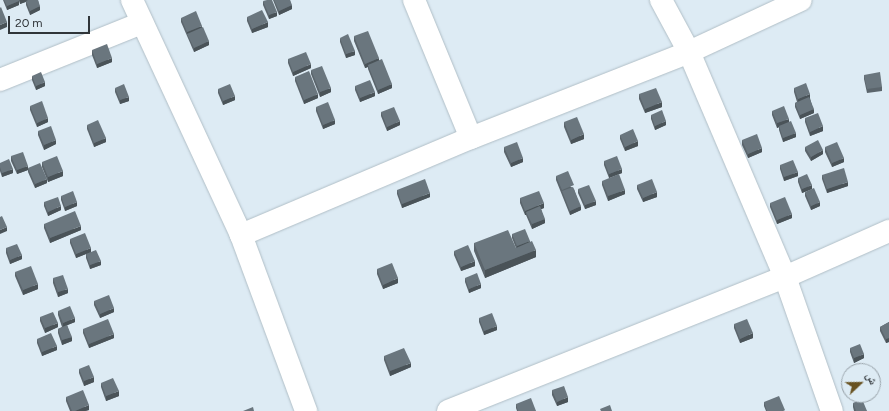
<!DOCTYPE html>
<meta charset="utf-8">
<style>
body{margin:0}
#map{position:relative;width:889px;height:411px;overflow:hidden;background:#ddebf4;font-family:Figtree,"Noto Naskh Arabic",sans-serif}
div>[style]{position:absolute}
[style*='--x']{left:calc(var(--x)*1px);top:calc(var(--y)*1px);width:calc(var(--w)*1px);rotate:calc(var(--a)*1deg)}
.roads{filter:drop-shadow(0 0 1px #b0bec6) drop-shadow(0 0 1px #b0bec6)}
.minor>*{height:22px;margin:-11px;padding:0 11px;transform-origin:11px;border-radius:11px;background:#fff}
.wall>*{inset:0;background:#5b656c}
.shaded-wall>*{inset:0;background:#4a5358}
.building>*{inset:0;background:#6a767e}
span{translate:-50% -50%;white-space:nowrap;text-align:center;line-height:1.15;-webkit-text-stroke:4px #ddebf4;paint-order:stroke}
.north{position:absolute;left:841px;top:363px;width:40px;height:40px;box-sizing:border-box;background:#ddebf4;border:1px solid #98a2a9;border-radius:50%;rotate:68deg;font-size:11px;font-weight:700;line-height:16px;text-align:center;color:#303539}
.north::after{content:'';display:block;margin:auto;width:14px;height:18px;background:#685221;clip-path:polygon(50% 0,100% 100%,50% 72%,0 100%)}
.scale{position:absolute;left:8px;top:16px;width:82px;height:18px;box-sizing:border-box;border:2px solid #303539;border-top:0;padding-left:5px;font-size:12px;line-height:14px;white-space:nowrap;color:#303539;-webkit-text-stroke:3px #ddebf4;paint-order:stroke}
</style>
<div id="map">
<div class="roads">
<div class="minor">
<div style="--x:132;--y:0;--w:259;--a:65.1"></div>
<div style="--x:241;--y:235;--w:188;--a:69.7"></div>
<div style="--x:414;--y:0;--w:149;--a:67.6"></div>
<div style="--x:661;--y:0;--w:59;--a:61.7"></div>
<div style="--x:689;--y:52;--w:245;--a:66.9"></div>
<div style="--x:785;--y:277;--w:142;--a:70.7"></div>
<div style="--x:0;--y:80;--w:153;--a:-21.9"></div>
<div style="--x:241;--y:235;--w:250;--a:-22.9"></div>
<div style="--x:471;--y:138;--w:234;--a:-21.5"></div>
<div style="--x:689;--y:52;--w:123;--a:-24.9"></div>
<div style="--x:448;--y:411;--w:363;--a:-21.7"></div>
<div style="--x:785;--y:277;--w:114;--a:-23.9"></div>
</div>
</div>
<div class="wall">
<div style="clip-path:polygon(3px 0,38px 0,40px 10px,30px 15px,26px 5px,26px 2px,20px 4px,19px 1px,19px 5px,7px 10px)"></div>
<div style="clip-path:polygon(273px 0,290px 0,292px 9px,279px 15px)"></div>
<div style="clip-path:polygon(263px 1px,277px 16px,269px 19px,263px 5px)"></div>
<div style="clip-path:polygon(247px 17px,268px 27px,252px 33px,247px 21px)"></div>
<div style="clip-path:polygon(181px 18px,202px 28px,209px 45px,194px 52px,181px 22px)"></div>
<div style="clip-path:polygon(354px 36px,379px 60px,392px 88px,378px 94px,368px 69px,368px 67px,365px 68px,354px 41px)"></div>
<div style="clip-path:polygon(340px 38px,355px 55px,346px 58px,340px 42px)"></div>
<div style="clip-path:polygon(92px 50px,112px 62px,97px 68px,92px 55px)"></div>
<div style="clip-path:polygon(288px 59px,311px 68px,293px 76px,288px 63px)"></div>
<div style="clip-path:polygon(311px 70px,331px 92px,320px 97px,311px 74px)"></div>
<div style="clip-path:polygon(864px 75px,882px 87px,882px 91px,867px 93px,864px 79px)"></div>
<div style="clip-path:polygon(32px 76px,45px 86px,36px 90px,32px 80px)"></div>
<div style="clip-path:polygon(295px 77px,318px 98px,304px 104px,295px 81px)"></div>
<div style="clip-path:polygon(355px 86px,375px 96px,360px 102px,355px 90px)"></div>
<div style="clip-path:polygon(115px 88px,129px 101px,120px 104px,115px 92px)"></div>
<div style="clip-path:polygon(794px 88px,810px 98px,814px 113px,800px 119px,795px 107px,795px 103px,797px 102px,794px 92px)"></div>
<div style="clip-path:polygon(218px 89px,235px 100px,223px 105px,218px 93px)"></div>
<div style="clip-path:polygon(639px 94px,662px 107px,645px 113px,639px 99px)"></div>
<div style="clip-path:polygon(30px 106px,48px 122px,37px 127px,30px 110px)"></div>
<div style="clip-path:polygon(316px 107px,335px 124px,323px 129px,316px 111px)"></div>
<div style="clip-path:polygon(772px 111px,789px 122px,796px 137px,783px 142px,779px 130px,779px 127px,777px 128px,772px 115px)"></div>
<div style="clip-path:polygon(381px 112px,400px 125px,387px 131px,381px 116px)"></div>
<div style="clip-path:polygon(651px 115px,666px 125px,655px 130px,651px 119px)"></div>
<div style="clip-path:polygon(805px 118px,823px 131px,810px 136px,805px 122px)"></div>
<div style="clip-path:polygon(564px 122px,584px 139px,571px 144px,564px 127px)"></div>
<div style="clip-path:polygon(87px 125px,106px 142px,94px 147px,87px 129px)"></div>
<div style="clip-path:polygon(38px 131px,56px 144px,44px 150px,38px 135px)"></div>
<div style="clip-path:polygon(620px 135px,638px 146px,625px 151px,620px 139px)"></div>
<div style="clip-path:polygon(742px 140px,762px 152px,748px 158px,742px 145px)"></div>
<div style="clip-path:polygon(504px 147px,523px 162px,511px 167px,504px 152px)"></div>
<div style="clip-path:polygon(805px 147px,823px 154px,811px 161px,805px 151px)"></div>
<div style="clip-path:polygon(825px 147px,844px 162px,832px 167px,825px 152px)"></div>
<div style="clip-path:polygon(11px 156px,28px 168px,47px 183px,35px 188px,28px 172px,28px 170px,17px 174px,11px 161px)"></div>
<div style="clip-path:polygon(604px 161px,622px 173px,609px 178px,604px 165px)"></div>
<div style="clip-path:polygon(42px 162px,63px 176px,48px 182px,42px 167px)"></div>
<div style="clip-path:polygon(0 163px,13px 173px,2px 177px,0 171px)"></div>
<div style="clip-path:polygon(780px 165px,798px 176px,784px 181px,780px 169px)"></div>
<div style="clip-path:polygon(822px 175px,848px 186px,827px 193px,822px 179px)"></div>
<div style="clip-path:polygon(556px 176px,574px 189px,581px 210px,570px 215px,556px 180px)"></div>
<div style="clip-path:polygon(798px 178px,812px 189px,802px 193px,798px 182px)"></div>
<div style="clip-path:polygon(602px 181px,625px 194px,608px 201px,602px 185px)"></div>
<div style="clip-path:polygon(637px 185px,657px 197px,643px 202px,637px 189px)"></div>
<div style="clip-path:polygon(578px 189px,596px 205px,585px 209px,578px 193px)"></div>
<div style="clip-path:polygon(397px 190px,430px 197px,402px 208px,397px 194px)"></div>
<div style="clip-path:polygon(805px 192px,820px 206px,811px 210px,805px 196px)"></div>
<div style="clip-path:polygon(61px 196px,77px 206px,65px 211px,61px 200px)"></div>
<div style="clip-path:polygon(520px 198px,544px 208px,541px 209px,545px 223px,532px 229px,526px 215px,525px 215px,520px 203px)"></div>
<div style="clip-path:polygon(44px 202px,61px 210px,48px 216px,44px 206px)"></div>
<div style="clip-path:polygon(770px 203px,792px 218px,777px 224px,770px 207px)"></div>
<div style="clip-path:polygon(44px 224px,81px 230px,50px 243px,44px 228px)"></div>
<div style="clip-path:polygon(512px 234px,530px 242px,536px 257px,485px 278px,474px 251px,474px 243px,516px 248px,512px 238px)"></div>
<div style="clip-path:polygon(70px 239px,91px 252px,101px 265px,90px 269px,86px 258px,86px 254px,76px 258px,70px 243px)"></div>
<div style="clip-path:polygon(6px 248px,22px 259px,10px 264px,6px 253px)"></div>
<div style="clip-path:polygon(454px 251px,475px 266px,461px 271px,454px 255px)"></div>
<div style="clip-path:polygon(377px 269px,398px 283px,383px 289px,377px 274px)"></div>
<div style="clip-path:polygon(15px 272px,38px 289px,23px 295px,15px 276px)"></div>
<div style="clip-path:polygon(53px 278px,68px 293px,58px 297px,53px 283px)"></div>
<div style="clip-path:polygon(465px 278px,481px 288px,469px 293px,465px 282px)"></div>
<div style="clip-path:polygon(94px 301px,114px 312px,100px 318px,94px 305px)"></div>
<div style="clip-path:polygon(58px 311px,75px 322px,67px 325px,72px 341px,62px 345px,58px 333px,58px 329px,62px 327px,58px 315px)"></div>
<div style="clip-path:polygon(40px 317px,58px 327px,45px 333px,40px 321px)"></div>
<div style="clip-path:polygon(479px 318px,497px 330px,484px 335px,479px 322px)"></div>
<div style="clip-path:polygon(889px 322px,889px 342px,886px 343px,880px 331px,880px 327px)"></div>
<div style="clip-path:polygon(734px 324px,753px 338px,740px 343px,734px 328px)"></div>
<div style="clip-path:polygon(83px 329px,114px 338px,89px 348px,83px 333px)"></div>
<div style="clip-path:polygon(37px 339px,57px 350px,42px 356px,37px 343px)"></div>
<div style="clip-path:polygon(850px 348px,864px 358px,854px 363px,850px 352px)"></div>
<div style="clip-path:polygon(384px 356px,411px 367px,390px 376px,384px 360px)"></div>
<div style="clip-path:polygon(79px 369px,94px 382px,84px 386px,79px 373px)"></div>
<div style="clip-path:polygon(101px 383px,119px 396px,106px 401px,101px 387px)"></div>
<div style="clip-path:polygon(552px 390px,568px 402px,557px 406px,552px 395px)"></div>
<div style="clip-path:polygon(66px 397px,89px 410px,85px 411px,70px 411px,66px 401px)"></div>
<div style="clip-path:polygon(764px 402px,785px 411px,766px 411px,764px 406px)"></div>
<div style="clip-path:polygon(853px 403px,867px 411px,854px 411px,853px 407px)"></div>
<div style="clip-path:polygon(516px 404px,536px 411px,517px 411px,516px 408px)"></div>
</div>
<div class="shaded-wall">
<div style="clip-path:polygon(20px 0,30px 0,20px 4px)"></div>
<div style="clip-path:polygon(19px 1px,19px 5px,7px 10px,7px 6px)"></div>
<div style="clip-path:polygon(292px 5px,292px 9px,279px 15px,279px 11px)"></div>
<div style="clip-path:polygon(40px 6px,40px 10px,30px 15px,30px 11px)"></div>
<div style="clip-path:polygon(277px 12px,277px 16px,269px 19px,269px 15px)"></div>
<div style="clip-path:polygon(7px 22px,7px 27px,0 30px,0 25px)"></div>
<div style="clip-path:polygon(268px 22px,268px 27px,252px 33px,252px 29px)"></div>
<div style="clip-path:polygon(202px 26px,202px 30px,187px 34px,187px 36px,187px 32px)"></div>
<div style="clip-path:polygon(209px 41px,209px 45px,194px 52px,194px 48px)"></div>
<div style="clip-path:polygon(355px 51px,355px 55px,346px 58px,346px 54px)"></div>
<div style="clip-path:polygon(112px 58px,112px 62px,97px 68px,97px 64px)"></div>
<div style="clip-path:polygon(379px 58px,379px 63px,368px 65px,368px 67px,365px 68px,365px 64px)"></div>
<div style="clip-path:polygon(311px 64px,311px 68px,293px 76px,293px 72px)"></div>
<div style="clip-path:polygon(45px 82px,45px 86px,36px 90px,36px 86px)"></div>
<div style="clip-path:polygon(392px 84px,392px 88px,378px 94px,378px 90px)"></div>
<div style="clip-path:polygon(331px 88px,331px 92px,320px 97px,320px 92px)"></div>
<div style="clip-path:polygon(375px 92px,375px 96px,360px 102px,360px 98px)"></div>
<div style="clip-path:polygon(318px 94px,318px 98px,304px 104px,304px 100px)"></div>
<div style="clip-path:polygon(810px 94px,810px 98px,798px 103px,798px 99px)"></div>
<div style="clip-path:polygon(235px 96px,235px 100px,223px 105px,223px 101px)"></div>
<div style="clip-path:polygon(129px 97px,129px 101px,120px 104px,120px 100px)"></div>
<div style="clip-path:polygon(662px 102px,662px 107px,645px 113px,645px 109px)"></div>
<div style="clip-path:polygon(814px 109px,814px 113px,800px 119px,800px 115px)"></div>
<div style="clip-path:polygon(48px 118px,48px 122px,37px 127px,37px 123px)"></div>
<div style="clip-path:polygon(789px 119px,789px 123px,777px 128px,777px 123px)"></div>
<div style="clip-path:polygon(335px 120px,335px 124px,323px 129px,323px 125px)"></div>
<div style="clip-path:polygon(400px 121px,400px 125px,387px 131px,387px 127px)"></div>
<div style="clip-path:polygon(666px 121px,666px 125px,655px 130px,655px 126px)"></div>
<div style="clip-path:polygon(823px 126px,823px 131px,810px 136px,810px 132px)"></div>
<div style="clip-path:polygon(796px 133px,796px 137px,783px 142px,783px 138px)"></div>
<div style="clip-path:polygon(584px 134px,584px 139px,571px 144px,571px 140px)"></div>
<div style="clip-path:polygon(106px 138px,106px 142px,94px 147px,94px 143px)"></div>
<div style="clip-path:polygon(56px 140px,56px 144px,44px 150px,44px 145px)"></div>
<div style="clip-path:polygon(638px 141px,638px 146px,625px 151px,625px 147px)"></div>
<div style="clip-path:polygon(762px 148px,762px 152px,748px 158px,748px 154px)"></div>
<div style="clip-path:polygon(823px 150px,823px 154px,811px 161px,811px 157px)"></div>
<div style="clip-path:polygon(523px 158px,523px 162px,511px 167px,511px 163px)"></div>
<div style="clip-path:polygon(844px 158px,844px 162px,832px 167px,832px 163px)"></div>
<div style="clip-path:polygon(28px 166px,28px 170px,17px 174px,17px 170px)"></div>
<div style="clip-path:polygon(13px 169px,13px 173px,2px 177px,2px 173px)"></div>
<div style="clip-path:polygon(622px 169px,622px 173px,609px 178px,609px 174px)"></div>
<div style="clip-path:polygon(63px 171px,63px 176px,48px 182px,48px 177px)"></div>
<div style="clip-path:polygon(798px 172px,798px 176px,784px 181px,784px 177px)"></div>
<div style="clip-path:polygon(47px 179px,47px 183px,35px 188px,35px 184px)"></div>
<div style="clip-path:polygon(848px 182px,848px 186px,827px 193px,827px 189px)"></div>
<div style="clip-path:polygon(812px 185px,812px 189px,802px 193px,802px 189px)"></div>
<div style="clip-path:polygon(625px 190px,625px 194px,608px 201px,608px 196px)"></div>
<div style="clip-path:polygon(657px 192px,657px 197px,643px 202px,643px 198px)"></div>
<div style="clip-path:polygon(430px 193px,430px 197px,402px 208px,402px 204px)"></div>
<div style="clip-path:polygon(596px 201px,596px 205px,585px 209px,585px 205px)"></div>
<div style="clip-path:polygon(77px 202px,77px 206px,65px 211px,65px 207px)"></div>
<div style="clip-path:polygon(820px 202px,820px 206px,811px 210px,811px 206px)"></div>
<div style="clip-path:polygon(544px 203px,544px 208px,528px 214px,526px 212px,526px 215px,525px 215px,525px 211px)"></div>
<div style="clip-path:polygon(61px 206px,61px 210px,48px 216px,48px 212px)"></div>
<div style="clip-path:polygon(581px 206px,581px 210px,570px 215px,570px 211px)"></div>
<div style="clip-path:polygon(792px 214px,792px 218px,777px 224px,777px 220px)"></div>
<div style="clip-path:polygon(545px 219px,545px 223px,532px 229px,532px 224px)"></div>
<div style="clip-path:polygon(81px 226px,81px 230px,50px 243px,50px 238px)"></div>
<div style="clip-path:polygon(7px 227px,7px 231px,0 234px,0 230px)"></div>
<div style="clip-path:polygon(530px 241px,530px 245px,517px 250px,517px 246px)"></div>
<div style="clip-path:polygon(91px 248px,91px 252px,76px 258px,76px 254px)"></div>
<div style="clip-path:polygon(536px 250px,536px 257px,485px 278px,485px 270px)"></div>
<div style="clip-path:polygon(22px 255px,22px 259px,10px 264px,10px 260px)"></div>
<div style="clip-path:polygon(101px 261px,101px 265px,90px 269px,90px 265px)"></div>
<div style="clip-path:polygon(475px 261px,475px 266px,461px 271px,461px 267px)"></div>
<div style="clip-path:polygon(398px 278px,398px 283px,383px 289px,383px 285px)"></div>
<div style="clip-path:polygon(38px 284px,38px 289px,23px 295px,23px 290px)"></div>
<div style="clip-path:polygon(481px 284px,481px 288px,469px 293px,469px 289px)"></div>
<div style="clip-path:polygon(68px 289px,68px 293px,58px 297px,58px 292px)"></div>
<div style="clip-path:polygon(114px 308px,114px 312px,100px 318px,100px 314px)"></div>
<div style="clip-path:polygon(75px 318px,75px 322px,63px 327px,63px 323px)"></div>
<div style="clip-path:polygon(58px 323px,58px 327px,45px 333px,45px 328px)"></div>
<div style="clip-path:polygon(497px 326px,497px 330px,484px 335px,484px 331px)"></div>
<div style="clip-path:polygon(753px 333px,753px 338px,740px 343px,740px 339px)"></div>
<div style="clip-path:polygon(114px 334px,114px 338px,89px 348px,89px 344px)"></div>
<div style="clip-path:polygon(72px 337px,72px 341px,62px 345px,62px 340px)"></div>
<div style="clip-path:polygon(889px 338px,889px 342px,886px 343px,886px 339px)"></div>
<div style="clip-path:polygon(57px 346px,57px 350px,42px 356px,42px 352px)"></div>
<div style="clip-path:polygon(864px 354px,864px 358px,854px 363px,854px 358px)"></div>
<div style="clip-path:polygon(411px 363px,411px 367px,390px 376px,390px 371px)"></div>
<div style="clip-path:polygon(94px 377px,94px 382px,84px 386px,84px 381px)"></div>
<div style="clip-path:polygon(119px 391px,119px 396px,106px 401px,106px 396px)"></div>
<div style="clip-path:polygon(568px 397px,568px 402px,557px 406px,557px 402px)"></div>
<div style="clip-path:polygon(89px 405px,89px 410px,85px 411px,75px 411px)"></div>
</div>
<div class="building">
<div style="clip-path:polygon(4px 0,19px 0,19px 1px,7px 6px)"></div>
<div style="clip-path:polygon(28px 0,38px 0,40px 6px,30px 11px,26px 1px)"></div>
<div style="clip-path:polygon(267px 0,272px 0,277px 12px,269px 15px,263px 1px)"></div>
<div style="clip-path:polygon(274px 0,290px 0,292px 5px,279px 11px)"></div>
<div style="clip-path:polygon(1px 7px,7px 22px,0 25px,0 8px)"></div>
<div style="clip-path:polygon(262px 10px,268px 22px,252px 29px,247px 17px)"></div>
<div style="clip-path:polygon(196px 11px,202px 26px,187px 32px,181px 18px)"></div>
<div style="clip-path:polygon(203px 27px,209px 41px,194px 48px,187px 34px)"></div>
<div style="clip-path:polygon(368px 31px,379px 58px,365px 64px,354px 36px)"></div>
<div style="clip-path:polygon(348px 34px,355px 51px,346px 54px,340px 38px)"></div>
<div style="clip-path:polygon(107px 44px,112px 58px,97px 64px,92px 50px)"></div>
<div style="clip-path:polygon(306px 52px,311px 64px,293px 72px,288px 59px)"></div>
<div style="clip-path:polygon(382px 59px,392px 84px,378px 90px,368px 65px)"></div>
<div style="clip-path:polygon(322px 66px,331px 88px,320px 92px,311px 70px)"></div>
<div style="clip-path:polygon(309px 71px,318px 94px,304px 100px,295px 77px)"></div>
<div style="clip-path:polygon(41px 72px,45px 82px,36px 86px,32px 76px)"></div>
<div style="clip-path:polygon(880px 72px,882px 87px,867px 89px,864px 75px)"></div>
<div style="clip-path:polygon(370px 80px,375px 92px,360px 98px,355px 86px)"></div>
<div style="clip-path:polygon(806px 83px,810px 94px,798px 99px,794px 88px)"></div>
<div style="clip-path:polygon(124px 84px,129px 97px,120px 100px,115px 88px)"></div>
<div style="clip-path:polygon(230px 84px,235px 96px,223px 101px,218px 89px)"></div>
<div style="clip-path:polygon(656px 88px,662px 102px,645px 109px,639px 94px)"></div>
<div style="clip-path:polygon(809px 97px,814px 109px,800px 115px,795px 103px)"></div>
<div style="clip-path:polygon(42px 101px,48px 118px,37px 123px,30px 106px)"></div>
<div style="clip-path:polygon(328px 102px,335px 120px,323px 125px,316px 107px)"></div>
<div style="clip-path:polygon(784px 106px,789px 119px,777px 123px,772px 111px)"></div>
<div style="clip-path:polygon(394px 107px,400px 121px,387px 127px,381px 112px)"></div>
<div style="clip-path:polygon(662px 110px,666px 121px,655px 126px,651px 115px)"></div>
<div style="clip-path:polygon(818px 113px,823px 126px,810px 132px,805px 118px)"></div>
<div style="clip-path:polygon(577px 117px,584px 134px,571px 140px,564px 122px)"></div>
<div style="clip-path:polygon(98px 120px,106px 138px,94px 143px,87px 125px)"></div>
<div style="clip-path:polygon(791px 121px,796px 133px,783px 138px,779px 126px)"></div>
<div style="clip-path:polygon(51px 126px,56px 140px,44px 145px,38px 131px)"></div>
<div style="clip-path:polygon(633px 129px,638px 141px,625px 147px,620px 135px)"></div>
<div style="clip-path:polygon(757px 134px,762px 148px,748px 154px,742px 140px)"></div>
<div style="clip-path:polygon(818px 140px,823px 150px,811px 157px,805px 147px)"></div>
<div style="clip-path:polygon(517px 142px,523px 158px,511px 163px,504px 147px)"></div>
<div style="clip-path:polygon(837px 142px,844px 158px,832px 163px,825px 147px)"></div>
<div style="clip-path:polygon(23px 152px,28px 166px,17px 170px,11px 156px)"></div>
<div style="clip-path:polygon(57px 156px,63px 171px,48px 177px,42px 162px)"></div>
<div style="clip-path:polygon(617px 156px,622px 169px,609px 174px,604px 161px)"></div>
<div style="clip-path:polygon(9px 159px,13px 169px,2px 173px,0 167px,0 163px)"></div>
<div style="clip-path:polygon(793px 160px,798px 172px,784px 177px,780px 165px)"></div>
<div style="clip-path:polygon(40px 163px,47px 179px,35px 184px,28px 168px)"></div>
<div style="clip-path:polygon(844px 168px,848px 182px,827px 189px,822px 175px)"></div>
<div style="clip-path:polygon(568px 171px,574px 185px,562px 190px,556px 176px)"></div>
<div style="clip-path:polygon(619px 174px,625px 190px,608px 196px,602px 181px)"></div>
<div style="clip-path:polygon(807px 174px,812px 185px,802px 189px,798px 178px)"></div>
<div style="clip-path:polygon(425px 179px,430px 193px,402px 204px,397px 190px)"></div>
<div style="clip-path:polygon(652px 179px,657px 192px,643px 198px,637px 185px)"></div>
<div style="clip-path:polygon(589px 185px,596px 201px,585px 205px,578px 189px)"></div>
<div style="clip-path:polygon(573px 187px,581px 206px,570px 211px,562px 191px)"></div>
<div style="clip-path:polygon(814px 188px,820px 202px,811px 206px,805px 192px)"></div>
<div style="clip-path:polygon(73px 191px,77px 202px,65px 207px,61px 196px)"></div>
<div style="clip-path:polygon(539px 191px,544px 203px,525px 211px,520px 198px)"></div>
<div style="clip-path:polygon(58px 197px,61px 206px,48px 212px,44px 202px)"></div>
<div style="clip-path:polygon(785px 197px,792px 214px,777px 220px,770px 203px)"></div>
<div style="clip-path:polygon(540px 206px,545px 219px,532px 224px,526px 212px)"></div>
<div style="clip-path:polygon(75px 211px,81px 226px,50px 238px,44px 224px)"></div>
<div style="clip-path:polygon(2px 216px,7px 227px,0 230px,0 217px)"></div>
<div style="clip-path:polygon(525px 229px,530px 241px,517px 246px,512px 234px)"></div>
<div style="clip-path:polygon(508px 230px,516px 248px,532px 241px,536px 250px,485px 270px,474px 243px)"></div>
<div style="clip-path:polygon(85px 233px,91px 248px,76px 254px,70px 239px)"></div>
<div style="clip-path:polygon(17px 244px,22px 255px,10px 260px,6px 248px)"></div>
<div style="clip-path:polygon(468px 245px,475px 261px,461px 267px,454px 251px)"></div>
<div style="clip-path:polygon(96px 250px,101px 261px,90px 265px,86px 254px)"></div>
<div style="clip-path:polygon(392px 263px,398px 278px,383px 285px,377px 269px)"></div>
<div style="clip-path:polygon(31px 266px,38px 284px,23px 290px,15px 272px)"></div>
<div style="clip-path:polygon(477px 273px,481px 284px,469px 289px,465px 278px)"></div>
<div style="clip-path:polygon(63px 275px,68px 289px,58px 292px,53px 278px)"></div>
<div style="clip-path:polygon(109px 295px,114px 308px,100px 314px,94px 301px)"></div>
<div style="clip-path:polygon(70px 306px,75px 318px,63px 323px,58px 311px)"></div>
<div style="clip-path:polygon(53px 312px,58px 323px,45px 328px,40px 317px)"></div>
<div style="clip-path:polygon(492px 313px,497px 326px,484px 331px,479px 318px)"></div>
<div style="clip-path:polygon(108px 319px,114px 334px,89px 344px,83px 329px)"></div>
<div style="clip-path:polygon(747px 319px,753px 333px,740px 339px,734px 324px)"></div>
<div style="clip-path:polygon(889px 322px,889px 338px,886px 339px,880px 327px)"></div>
<div style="clip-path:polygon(67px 325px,72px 337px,62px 340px,58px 329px)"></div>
<div style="clip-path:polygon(51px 333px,57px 346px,42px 352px,37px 339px)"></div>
<div style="clip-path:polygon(860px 344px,864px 354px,854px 358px,850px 348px)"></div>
<div style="clip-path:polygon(404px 348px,411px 363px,390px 371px,384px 356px)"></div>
<div style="clip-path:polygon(89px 365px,94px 377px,84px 381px,79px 369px)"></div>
<div style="clip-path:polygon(113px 378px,119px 391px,106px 396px,101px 383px)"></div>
<div style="clip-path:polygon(564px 386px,568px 397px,557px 402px,552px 390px)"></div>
<div style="clip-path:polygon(83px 390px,89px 405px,75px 411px,72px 411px,66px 397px)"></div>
<div style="clip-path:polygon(779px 396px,785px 410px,782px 411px,767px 411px,764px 402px)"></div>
<div style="clip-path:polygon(531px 398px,536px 411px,518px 411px,516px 404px)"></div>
<div style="clip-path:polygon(862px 399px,867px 411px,856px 411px,853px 403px)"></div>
<div style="clip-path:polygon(610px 405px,612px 411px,601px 411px,600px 409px)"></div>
<div style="clip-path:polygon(253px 407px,254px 411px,243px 411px)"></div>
</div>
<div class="north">ش</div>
<div class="scale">20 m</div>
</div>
